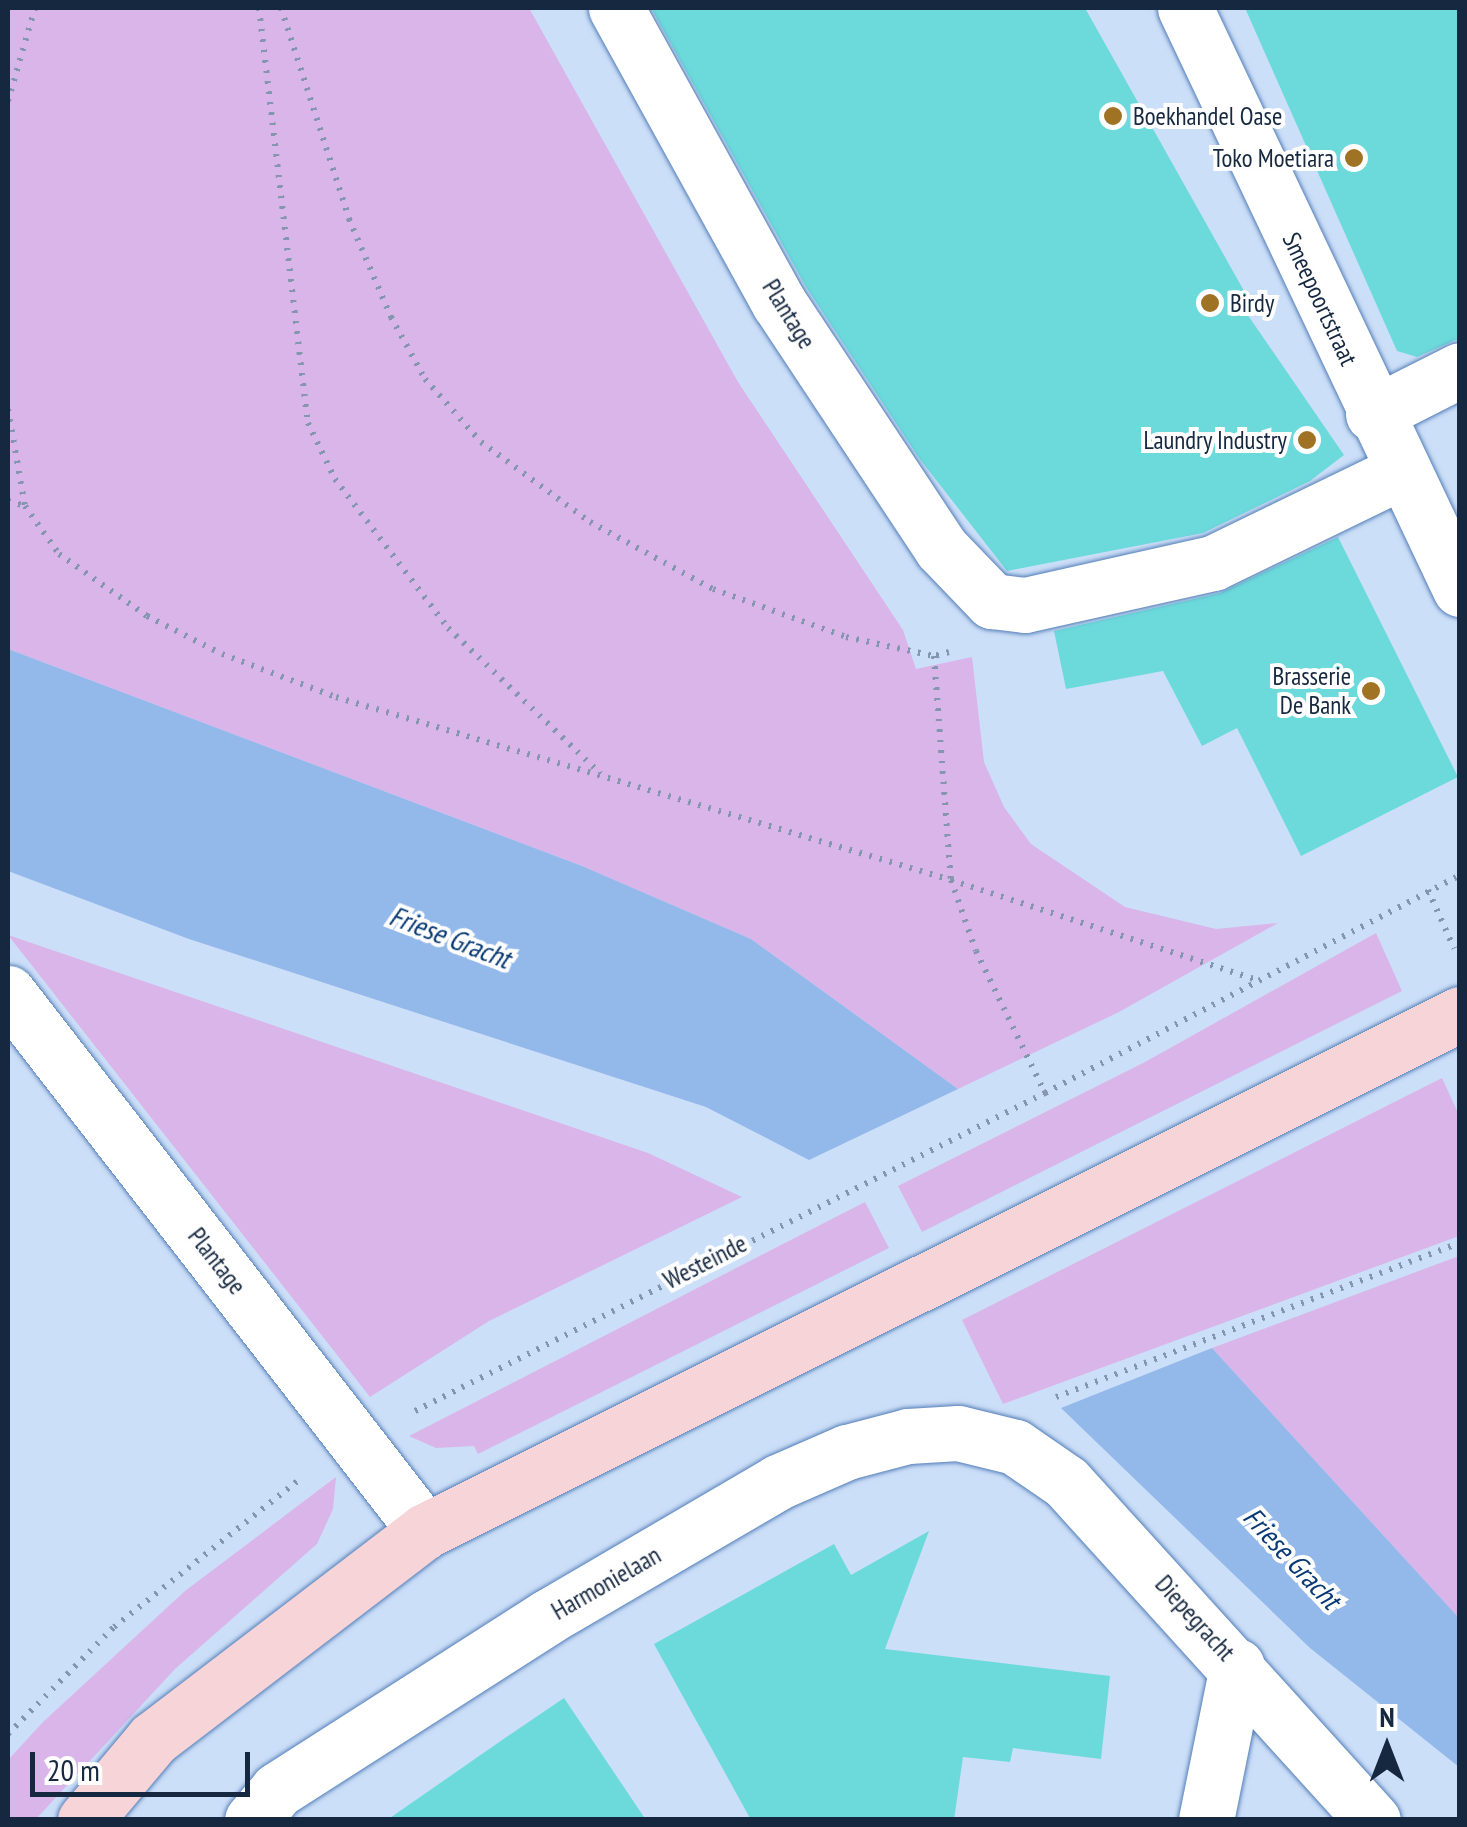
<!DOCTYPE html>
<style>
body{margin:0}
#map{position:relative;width:1467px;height:1827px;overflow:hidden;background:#ccdff8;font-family:"PT Sans Narrow",sans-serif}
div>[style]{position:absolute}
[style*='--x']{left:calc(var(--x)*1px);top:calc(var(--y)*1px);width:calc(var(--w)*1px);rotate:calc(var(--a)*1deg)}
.green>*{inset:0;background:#dab5e9}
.water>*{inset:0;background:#93b8ea}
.building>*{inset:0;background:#6cdadb}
.path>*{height:6px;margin-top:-3px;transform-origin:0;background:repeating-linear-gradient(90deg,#8496af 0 2.5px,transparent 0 10.5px)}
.roads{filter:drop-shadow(0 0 2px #537eb8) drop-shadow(0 0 2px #537eb8)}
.street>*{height:55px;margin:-27.5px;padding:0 27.5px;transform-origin:27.5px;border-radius:27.5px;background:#fff}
.secondary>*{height:55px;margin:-27.5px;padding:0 27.5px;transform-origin:27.5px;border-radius:27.5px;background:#f6d4d7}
.dots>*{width:28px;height:28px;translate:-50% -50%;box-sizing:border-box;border:5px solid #fefefe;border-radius:50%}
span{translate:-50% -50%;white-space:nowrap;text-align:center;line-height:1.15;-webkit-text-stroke:8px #fefefe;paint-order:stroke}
.poi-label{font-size:25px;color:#162840}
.left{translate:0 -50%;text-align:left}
.right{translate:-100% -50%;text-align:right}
.street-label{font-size:25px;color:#162840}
.water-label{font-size:28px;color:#073a74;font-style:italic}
.frame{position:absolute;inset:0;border:10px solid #162840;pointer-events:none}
.north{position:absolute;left:1337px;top:1697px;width:100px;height:100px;-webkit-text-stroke:8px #fefefe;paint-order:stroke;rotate:0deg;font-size:28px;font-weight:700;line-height:40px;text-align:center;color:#162840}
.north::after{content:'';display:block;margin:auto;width:35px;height:45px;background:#162840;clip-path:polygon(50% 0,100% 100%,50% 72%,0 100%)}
.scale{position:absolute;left:30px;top:1752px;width:220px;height:45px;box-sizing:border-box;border:5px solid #162840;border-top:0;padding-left:12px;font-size:30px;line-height:35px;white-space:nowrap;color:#162840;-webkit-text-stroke:8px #fefefe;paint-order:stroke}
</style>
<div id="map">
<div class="green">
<div style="clip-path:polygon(8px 8px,529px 8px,738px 382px,903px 630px,916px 669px,972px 657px,984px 762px,1004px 807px,1031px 844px,1125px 907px,1216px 929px,1278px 923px,1119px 1012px,958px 1089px,751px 939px,582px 866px,8px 649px)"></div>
<div style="clip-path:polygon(1376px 933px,1402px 991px,922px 1232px,898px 1186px,1145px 1062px)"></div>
<div style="clip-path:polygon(8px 935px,648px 1153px,742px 1197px,489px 1321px,370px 1397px)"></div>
<div style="clip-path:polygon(1442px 1078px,1459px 1115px,1459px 1236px,1003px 1404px,962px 1320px)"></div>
<div style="clip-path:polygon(865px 1202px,889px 1248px,478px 1454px,474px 1446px,436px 1448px,409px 1436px)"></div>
<div style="clip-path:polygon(1459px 1256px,1459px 1618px,1212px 1348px)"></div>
<div style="clip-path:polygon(336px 1477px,333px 1509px,317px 1544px,175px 1669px,36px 1819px,8px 1819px,8px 1760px,43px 1722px,185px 1591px)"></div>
</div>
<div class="water">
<div style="clip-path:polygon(8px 649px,582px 866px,751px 939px,958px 1089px,809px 1160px,706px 1107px,189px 939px,8px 871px)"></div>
<div style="clip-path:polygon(1212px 1348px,1459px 1618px,1459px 1767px,1310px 1648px,1061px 1408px)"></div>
</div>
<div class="building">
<div style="clip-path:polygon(651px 8px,1085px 8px,1257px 314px,1245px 311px,1344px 455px,1310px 481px,1203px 533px,1007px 571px,919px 458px,806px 287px)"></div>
<div style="clip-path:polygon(1245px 8px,1460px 8px,1460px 338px,1417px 357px,1397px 351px)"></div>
<div style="clip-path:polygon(1338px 537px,1458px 777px,1301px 856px,1237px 728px,1202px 746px,1163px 671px,1066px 689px,1054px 631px,1220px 593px)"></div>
<div style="clip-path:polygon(929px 1531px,885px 1649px,1110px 1676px,1101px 1759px,1013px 1748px,1010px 1762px,963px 1757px,954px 1820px,751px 1820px,654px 1644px,834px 1544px,851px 1575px)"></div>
<div style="clip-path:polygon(564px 1698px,646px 1820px,387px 1820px,505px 1738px)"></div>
</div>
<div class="path">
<div style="--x:259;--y:8;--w:418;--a:83.3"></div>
<div style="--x:308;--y:423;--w:62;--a:64.3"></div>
<div style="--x:335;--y:479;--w:187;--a:52.8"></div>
<div style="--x:448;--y:628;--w:211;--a:43.7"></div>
<div style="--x:281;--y:8;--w:222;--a:72.1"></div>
<div style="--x:349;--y:219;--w:107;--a:66.8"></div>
<div style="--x:391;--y:317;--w:71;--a:61.3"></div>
<div style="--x:425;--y:379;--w:84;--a:48.4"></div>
<div style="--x:481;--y:442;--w:135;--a:36.3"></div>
<div style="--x:590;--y:522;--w:140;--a:28.6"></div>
<div style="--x:713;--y:589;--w:141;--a:19.8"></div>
<div style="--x:846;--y:637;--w:90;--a:12.2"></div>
<div style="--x:8;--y:101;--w:97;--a:-73.8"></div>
<div style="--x:8;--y:409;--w:98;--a:80.1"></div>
<div style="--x:25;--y:506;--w:59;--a:54.7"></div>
<div style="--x:59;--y:554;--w:108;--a:35.2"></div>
<div style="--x:147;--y:616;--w:84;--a:26.9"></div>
<div style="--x:222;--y:654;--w:122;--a:20.7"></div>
<div style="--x:336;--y:697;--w:642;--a:16.57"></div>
<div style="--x:951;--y:880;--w:319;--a:18.1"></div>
<div style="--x:8;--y:501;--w:18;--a:16"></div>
<div style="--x:949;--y:652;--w:16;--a:165"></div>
<div style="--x:934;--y:656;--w:225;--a:85.7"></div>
<div style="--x:951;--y:880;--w:75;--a:70.6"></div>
<div style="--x:976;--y:951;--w:158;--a:64.1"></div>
<div style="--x:1428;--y:890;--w:64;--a:65.9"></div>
<div style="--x:1056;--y:1397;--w:432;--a:-20.9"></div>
<div style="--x:415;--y:1411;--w:706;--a:-26.78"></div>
<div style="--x:1045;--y:1093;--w:469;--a:-27.7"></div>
<div style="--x:8;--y:1734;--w:151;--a:-45.3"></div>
<div style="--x:114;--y:1627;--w:239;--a:-38.5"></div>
</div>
<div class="roads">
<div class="street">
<div style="--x:616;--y:8;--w:337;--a:61.1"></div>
<div style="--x:779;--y:303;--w:294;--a:56.5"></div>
<div style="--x:941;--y:548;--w:74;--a:46.1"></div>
<div style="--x:992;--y:601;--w:33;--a:7"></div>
<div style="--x:1025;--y:605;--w:193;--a:-12.6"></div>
<div style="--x:1213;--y:563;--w:208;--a:-25.9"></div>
<div style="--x:1185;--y:8;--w:643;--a:64.67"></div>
<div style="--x:1373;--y:414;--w:97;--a:-26.8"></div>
<div style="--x:8;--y:993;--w:681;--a:52.22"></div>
<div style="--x:252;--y:1820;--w:39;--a:-50"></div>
<div style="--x:277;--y:1790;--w:323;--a:-32.6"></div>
<div style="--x:549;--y:1616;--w:265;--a:-30.3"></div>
<div style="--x:778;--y:1482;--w:75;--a:-23.5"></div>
<div style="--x:847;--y:1452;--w:63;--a:-14.7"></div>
<div style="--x:908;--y:1436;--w:50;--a:-3.4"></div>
<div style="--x:958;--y:1433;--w:59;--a:13.8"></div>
<div style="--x:1015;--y:1447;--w:62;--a:34.5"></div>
<div style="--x:1066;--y:1482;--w:457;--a:47.8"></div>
<div style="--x:1206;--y:1820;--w:157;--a:-78.6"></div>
</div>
<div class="secondary">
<div style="--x:85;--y:1820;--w:106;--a:-50"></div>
<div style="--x:153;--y:1739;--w:342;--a:-37.4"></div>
<div style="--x:425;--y:1531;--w:1157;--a:-26.54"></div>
</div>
</div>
<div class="dots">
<div style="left:1113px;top:116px;background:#a07224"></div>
<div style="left:1354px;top:158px;background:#a07224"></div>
<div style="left:1210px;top:303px;background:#a07224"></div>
<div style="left:1307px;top:440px;background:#a07224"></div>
<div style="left:1371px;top:691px;background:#a07224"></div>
</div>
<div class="poi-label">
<span class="left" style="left:1133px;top:116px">Boekhandel Oase</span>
<span class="right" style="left:1334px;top:158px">Toko Moetiara</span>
<span class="left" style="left:1230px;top:303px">Birdy</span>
<span class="right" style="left:1287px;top:440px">Laundry Industry</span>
<span class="right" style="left:1351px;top:691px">Brasserie<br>De Bank</span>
</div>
<div class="street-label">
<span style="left:1320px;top:299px;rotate:65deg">Smeepoortstraat</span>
<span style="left:789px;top:314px;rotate:58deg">Plantage</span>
<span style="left:217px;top:1261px;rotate:52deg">Plantage</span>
<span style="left:705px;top:1262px;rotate:-27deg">Westeinde</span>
<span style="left:606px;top:1583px;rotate:-30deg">Harmonielaan</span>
<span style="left:1195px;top:1618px;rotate:48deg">Diepegracht</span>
</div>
<div class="water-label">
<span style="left:450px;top:937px;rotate:21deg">Friese Gracht</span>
<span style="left:1292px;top:1558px;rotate:47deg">Friese Gracht</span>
</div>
<div class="frame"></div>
<div class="north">N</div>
<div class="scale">20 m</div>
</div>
